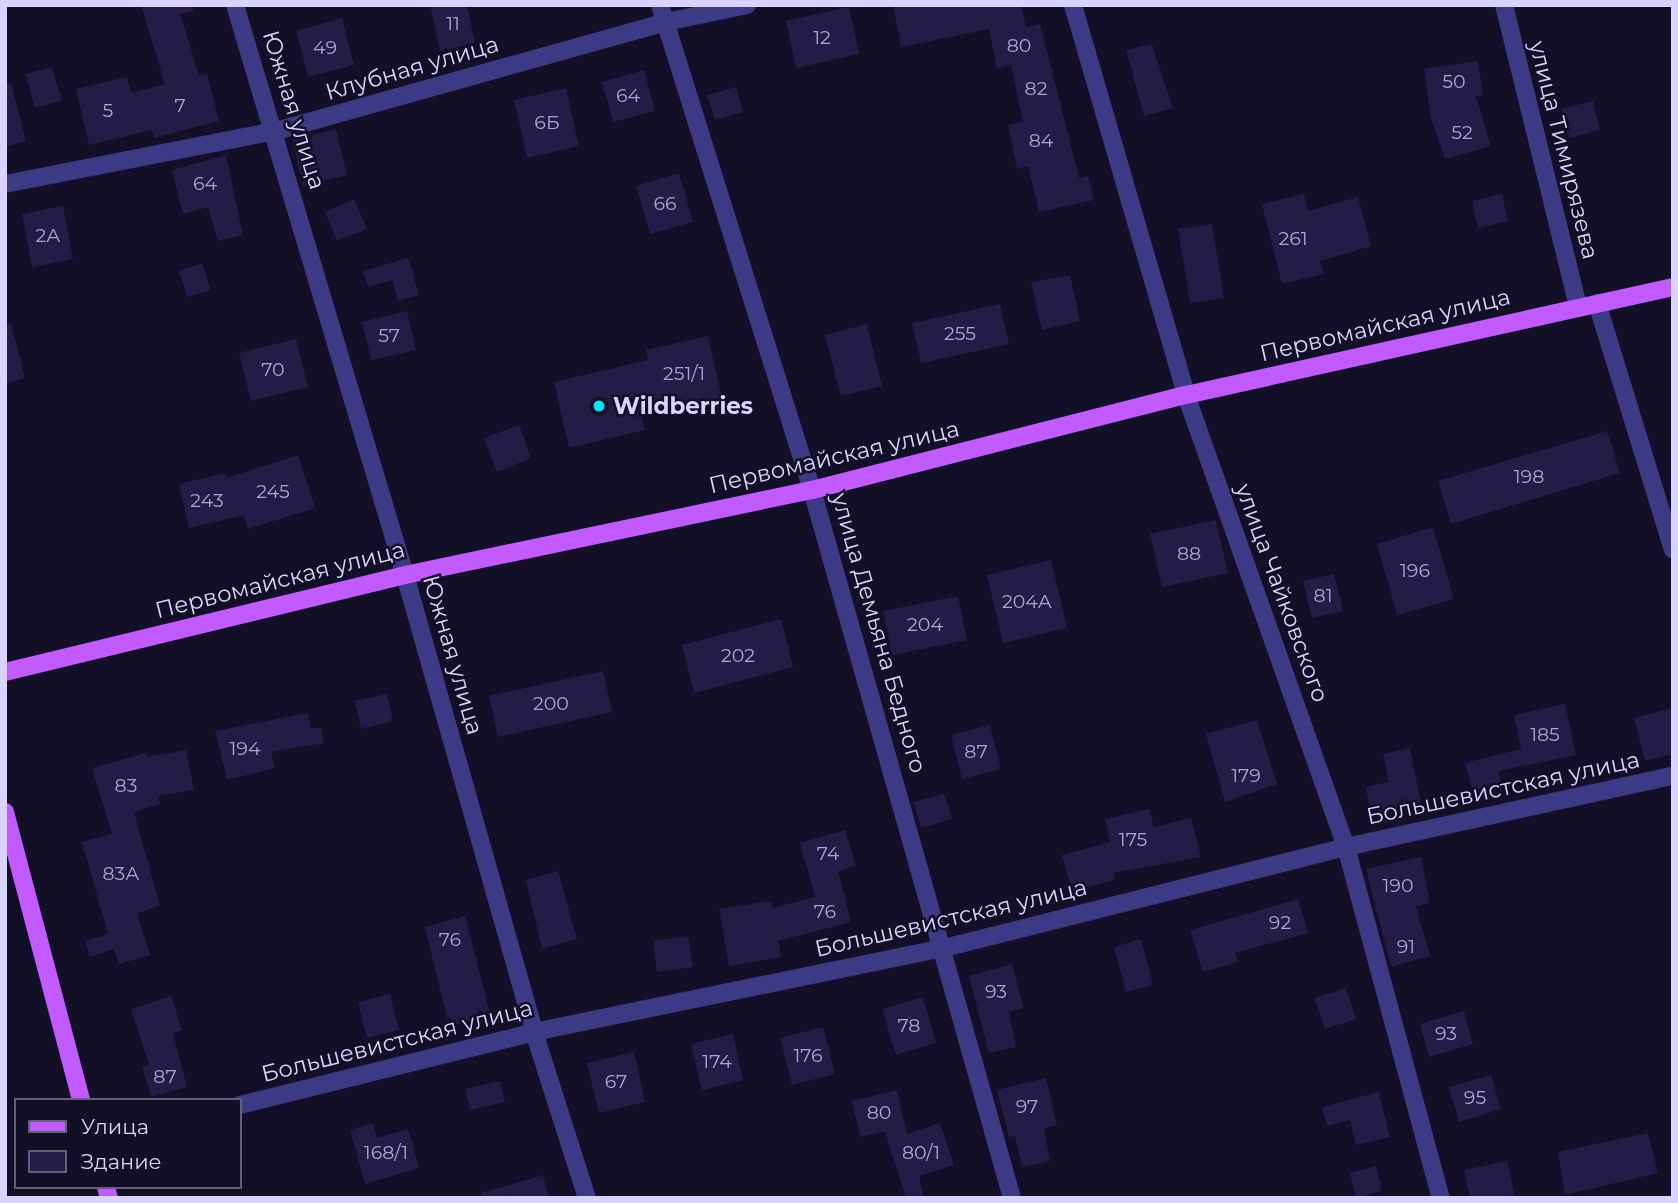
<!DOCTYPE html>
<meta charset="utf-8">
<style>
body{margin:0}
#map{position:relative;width:1678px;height:1203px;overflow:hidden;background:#130f26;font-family:Montserrat,sans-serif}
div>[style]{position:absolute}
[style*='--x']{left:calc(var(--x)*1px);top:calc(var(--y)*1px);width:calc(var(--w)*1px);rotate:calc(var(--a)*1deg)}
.building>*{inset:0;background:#241b47}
.minor>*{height:18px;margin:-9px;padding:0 9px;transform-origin:9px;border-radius:9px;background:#3d3a85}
.major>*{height:18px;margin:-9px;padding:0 9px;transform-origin:9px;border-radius:9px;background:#c25bff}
.dots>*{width:19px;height:19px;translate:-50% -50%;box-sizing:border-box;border:4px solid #130f26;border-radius:50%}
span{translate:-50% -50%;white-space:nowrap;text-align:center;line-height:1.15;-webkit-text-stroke:5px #130f26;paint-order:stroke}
.number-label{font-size:19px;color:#aca6d1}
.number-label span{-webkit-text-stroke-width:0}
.street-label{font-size:23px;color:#d9d4ff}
.poi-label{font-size:23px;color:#d9d4ff;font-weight:700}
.left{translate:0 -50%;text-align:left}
.frame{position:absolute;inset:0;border:7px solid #d9d4ff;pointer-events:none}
.legend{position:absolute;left:14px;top:1098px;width:228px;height:91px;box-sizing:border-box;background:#130f26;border:2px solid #625e7d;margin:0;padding:9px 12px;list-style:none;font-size:21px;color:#d9d4ff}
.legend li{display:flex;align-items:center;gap:14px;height:35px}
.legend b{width:35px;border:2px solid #625e7d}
</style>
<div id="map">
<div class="building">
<div style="clip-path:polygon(141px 5px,193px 5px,193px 11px,180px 14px,199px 75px,207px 74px,219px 121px,154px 138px,152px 130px,89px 145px,76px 89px,127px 77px,131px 93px,165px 84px)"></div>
<div style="clip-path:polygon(430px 5px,467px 5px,475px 43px,440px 51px)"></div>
<div style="clip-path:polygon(893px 5px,1021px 5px,1026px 27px,1040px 24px,1079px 178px,1088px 176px,1094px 200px,1039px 212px,1028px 166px,1017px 169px,1008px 125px,1023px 122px,1011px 65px,997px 68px,989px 29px,901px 47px)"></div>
<div style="clip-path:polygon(849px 7px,859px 54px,796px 68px,786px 21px)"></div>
<div style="clip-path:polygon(342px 18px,354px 65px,308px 77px,296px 31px)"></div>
<div style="clip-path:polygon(1152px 44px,1173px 108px,1144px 116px,1126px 50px)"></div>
<div style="clip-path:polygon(1478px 61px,1483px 95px,1476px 96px,1491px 146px,1445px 159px,1431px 118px,1424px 69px)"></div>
<div style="clip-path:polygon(52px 67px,62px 101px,35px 108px,26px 74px)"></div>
<div style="clip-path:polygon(644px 70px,655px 111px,613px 122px,602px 82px)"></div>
<div style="clip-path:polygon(11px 83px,26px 141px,5px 147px,5px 84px)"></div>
<div style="clip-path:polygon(736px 87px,743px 112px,715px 120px,707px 95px)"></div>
<div style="clip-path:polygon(566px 88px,579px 146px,527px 158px,514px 100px)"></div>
<div style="clip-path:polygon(1593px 101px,1600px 130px,1569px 138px,1561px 109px)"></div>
<div style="clip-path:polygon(336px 129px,347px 175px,303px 186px,292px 140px)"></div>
<div style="clip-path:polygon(226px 155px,243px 235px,218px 241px,208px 207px,183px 214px,172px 170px)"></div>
<div style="clip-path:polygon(679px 173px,693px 222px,650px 234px,636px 186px)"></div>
<div style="clip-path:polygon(1304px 194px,1308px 211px,1358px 197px,1371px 246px,1320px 261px,1324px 274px,1282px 284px,1262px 204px)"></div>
<div style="clip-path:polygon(1502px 194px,1508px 221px,1478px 228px,1472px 201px)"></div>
<div style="clip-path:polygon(354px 199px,367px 229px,337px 241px,325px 212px)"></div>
<div style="clip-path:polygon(63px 206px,73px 259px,32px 267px,22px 214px)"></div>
<div style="clip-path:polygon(1212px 224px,1224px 298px,1190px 303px,1178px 229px)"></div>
<div style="clip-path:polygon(408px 258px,419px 295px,398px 301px,392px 280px,368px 287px,363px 271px)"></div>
<div style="clip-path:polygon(202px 263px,211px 290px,187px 297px,179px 271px)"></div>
<div style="clip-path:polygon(1070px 275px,1080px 321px,1042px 330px,1031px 282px)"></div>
<div style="clip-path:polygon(1000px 304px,1009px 344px,921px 363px,912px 323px)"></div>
<div style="clip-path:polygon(407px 311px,416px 350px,371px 360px,362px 322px)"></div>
<div style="clip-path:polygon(5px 324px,11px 324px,25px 378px,5px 384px)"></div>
<div style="clip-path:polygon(867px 324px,882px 386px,841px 396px,825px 335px)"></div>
<div style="clip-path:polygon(708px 336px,722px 398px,642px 416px,645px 430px,569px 448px,554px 382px,648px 360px,646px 350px)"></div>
<div style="clip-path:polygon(296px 339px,308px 387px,251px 401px,239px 353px)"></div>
<div style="clip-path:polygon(519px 425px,531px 458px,497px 472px,484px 438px)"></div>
<div style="clip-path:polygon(1607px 431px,1620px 473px,1451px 524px,1438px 481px)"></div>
<div style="clip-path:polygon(298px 455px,315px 508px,248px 529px,244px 515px,189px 528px,179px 484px,226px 473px,227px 478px)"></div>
<div style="clip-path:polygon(1216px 520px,1228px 573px,1162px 587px,1150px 534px)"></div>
<div style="clip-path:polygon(1433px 527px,1454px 599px,1397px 615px,1377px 544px)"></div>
<div style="clip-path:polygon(1051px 560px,1067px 628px,1003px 643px,987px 575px)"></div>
<div style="clip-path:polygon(1334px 574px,1343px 611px,1312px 618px,1303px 581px)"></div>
<div style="clip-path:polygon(958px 596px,967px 640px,892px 655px,883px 611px)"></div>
<div style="clip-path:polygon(781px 619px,793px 667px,694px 693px,682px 645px)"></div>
<div style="clip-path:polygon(603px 671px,612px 712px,498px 737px,489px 696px)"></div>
<div style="clip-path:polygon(387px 694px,393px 721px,361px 729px,355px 701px)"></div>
<div style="clip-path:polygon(1565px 704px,1576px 755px,1498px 771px,1502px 786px,1473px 794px,1465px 763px,1521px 749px,1514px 715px)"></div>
<div style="clip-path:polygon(1673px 708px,1673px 754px,1645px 761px,1634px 718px)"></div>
<div style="clip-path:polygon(308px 713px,311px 729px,321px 727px,324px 743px,271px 752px,275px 768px,227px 780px,215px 731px)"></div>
<div style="clip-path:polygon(1257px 720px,1277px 784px,1225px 802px,1206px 734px)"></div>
<div style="clip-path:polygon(990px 725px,1001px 769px,962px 779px,951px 735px)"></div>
<div style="clip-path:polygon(1410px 748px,1421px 804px,1371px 814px,1366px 787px,1389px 782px,1383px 754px)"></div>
<div style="clip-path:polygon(186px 750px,194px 790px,158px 796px,160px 804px,134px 812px,160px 906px,137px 913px,150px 955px,119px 964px,114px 949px,90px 957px,85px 941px,108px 934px,82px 842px,112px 834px,92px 768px,145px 753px,147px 757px)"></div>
<div style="clip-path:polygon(944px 794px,952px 819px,921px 828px,914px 802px)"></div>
<div style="clip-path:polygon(1149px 809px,1154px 827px,1191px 818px,1201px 857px,1113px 873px,1115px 880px,1072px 891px,1062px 855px,1110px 842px,1105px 819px)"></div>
<div style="clip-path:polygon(845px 830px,856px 866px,838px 871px,851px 922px,778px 941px,781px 957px,729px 966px,719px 909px,771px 901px,773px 908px,815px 897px,800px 843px)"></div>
<div style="clip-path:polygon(1421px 857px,1430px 903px,1416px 906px,1430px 956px,1391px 967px,1366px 869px)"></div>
<div style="clip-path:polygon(558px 871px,577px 939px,542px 949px,526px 880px)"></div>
<div style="clip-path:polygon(1298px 899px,1308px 933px,1235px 953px,1238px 962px,1203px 972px,1190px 930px)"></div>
<div style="clip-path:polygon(465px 916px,490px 1014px,449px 1026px,425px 927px)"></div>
<div style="clip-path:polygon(688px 936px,693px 967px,657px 972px,653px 941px)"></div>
<div style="clip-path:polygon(1141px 939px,1153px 985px,1126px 992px,1114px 947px)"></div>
<div style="clip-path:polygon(1012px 964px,1024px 1008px,1009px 1012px,1016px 1047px,989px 1053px,969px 976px)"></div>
<div style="clip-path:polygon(1346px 988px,1356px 1019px,1325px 1029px,1315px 998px)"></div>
<div style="clip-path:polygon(390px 994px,399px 1030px,367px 1038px,358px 1002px)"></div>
<div style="clip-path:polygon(171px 996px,182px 1030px,173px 1033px,187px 1087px,151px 1097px,142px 1066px,149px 1064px,131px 1009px)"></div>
<div style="clip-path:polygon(923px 997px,936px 1043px,896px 1055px,882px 1009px)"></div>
<div style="clip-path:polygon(1464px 1011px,1473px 1044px,1429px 1057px,1420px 1024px)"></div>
<div style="clip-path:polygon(823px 1027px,835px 1074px,792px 1085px,780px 1038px)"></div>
<div style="clip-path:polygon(733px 1034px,743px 1080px,702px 1090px,691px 1044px)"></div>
<div style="clip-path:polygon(634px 1052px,645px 1102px,599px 1113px,587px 1063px)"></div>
<div style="clip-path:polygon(1491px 1075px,1501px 1109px,1459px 1122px,1449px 1087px)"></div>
<div style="clip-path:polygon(1046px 1078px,1057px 1125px,1044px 1128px,1050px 1161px,1022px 1167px,1015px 1136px,1009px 1137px,997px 1090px)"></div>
<div style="clip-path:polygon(500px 1081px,505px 1102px,470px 1110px,465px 1089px)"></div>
<div style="clip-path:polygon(897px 1090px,907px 1134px,940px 1123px,954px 1165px,919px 1176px,924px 1198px,906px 1198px,885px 1131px,860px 1137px,852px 1101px)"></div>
<div style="clip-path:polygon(1379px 1092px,1390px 1137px,1356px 1145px,1350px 1120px,1327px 1126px,1322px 1107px)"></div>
<div style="clip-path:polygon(373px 1123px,377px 1138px,408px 1129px,419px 1168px,365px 1184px,350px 1130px)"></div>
<div style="clip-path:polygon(1648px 1133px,1658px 1173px,1565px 1195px,1558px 1152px)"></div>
<div style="clip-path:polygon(1507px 1161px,1515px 1198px,1470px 1198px,1464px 1170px)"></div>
<div style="clip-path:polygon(1376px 1166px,1382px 1191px,1356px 1198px,1350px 1173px)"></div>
<div style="clip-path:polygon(543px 1175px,549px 1198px,482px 1198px,481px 1193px)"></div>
</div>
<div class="minor">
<div style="--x:235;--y:5;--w:595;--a:73.39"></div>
<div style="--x:405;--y:575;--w:475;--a:74.2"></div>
<div style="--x:534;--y:1032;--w:174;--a:72.3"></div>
<div style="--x:660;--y:5;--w:508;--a:72.6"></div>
<div style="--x:812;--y:490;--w:736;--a:74.23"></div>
<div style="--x:1073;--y:5;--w:406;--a:73.8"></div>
<div style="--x:1186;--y:395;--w:479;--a:70.5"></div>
<div style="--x:1346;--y:847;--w:364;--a:74.9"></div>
<div style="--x:1504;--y:5;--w:310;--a:76.2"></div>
<div style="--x:5;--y:184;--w:276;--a:-11.1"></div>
<div style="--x:276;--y:131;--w:405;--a:-15.6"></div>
<div style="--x:666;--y:22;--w:83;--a:-11.9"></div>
<div style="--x:1597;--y:303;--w:258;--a:72.9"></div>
<div style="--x:240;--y:1105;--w:303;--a:-13.9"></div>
<div style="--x:534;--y:1032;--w:419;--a:-11.6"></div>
<div style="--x:944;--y:948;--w:414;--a:-14.1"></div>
<div style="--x:1346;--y:847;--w:335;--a:-12.3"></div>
</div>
<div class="major">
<div style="--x:5;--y:672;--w:412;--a:-13.6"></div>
<div style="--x:405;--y:575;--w:416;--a:-11.8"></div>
<div style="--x:812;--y:490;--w:386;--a:-14.3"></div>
<div style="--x:1186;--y:395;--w:499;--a:-12.5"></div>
<div style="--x:5;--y:812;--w:298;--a:75.2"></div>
<div style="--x:106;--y:1187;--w:11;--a:75"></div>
</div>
<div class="dots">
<div style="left:599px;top:406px;background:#00e5ff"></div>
</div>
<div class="number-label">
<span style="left:453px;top:24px">11</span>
<span style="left:822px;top:38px">12</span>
<span style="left:1019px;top:46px">80</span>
<span style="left:325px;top:48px">49</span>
<span style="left:1454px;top:82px">50</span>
<span style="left:1036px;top:89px">82</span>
<span style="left:628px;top:96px">64</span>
<span style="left:180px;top:106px">7</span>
<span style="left:108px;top:111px">5</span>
<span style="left:547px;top:123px">6Б</span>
<span style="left:1462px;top:133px">52</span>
<span style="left:1041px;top:141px">84</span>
<span style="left:205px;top:184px">64</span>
<span style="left:665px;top:204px">66</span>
<span style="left:48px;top:236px">2А</span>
<span style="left:1293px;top:239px">261</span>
<span style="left:960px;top:334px">255</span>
<span style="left:389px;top:336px">57</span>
<span style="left:273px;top:370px">70</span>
<span style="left:684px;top:374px">251/1</span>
<span style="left:1529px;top:477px">198</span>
<span style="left:273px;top:492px">245</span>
<span style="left:207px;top:501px">243</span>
<span style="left:1189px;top:554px">88</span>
<span style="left:1415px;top:571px">196</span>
<span style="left:1323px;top:596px">81</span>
<span style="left:1027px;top:602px">204А</span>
<span style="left:925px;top:625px">204</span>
<span style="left:738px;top:656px">202</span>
<span style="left:551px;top:704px">200</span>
<span style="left:1545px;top:735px">185</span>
<span style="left:245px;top:749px">194</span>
<span style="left:976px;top:752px">87</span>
<span style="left:1246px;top:776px">179</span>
<span style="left:126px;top:786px">83</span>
<span style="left:1133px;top:840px">175</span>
<span style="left:828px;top:854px">74</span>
<span style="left:121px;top:874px">83А</span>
<span style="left:1398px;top:886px">190</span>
<span style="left:825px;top:912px">76</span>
<span style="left:1280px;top:923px">92</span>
<span style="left:450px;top:940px">76</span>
<span style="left:1406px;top:947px">91</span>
<span style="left:996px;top:992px">93</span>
<span style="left:909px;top:1026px">78</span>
<span style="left:1446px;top:1034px">93</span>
<span style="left:808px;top:1056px">176</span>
<span style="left:717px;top:1062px">174</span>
<span style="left:165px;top:1077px">87</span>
<span style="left:616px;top:1082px">67</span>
<span style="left:1475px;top:1098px">95</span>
<span style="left:1027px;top:1107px">97</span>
<span style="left:879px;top:1113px">80</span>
<span style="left:386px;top:1153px">168/1</span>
<span style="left:921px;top:1153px">80/1</span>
</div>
<div class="street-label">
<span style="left:412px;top:68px;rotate:-16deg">Клубная улица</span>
<span style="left:294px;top:110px;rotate:73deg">Южная улица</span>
<span style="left:1564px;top:150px;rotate:76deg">улица Тимирязева</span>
<span style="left:1385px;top:325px;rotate:-13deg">Первомайская улица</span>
<span style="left:834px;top:457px;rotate:-13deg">Первомайская улица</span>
<span style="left:280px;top:580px;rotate:-14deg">Первомайская улица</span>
<span style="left:1282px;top:593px;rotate:70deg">улица Чайковского</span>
<span style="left:879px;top:633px;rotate:74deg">улица Демьяна Бедного</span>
<span style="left:453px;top:655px;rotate:74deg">Южная улица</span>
<span style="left:1503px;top:788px;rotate:-12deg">Большевистская улица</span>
<span style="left:951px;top:918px;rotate:-13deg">Большевистская улица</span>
<span style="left:397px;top:1041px;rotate:-14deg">Большевистская улица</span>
</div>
<div class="poi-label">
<span class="left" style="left:613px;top:406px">Wildberries</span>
</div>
<div class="frame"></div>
<ul class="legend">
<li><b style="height:9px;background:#c25bff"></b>Улица</li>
<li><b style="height:19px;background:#241b47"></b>Здание</li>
</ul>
</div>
